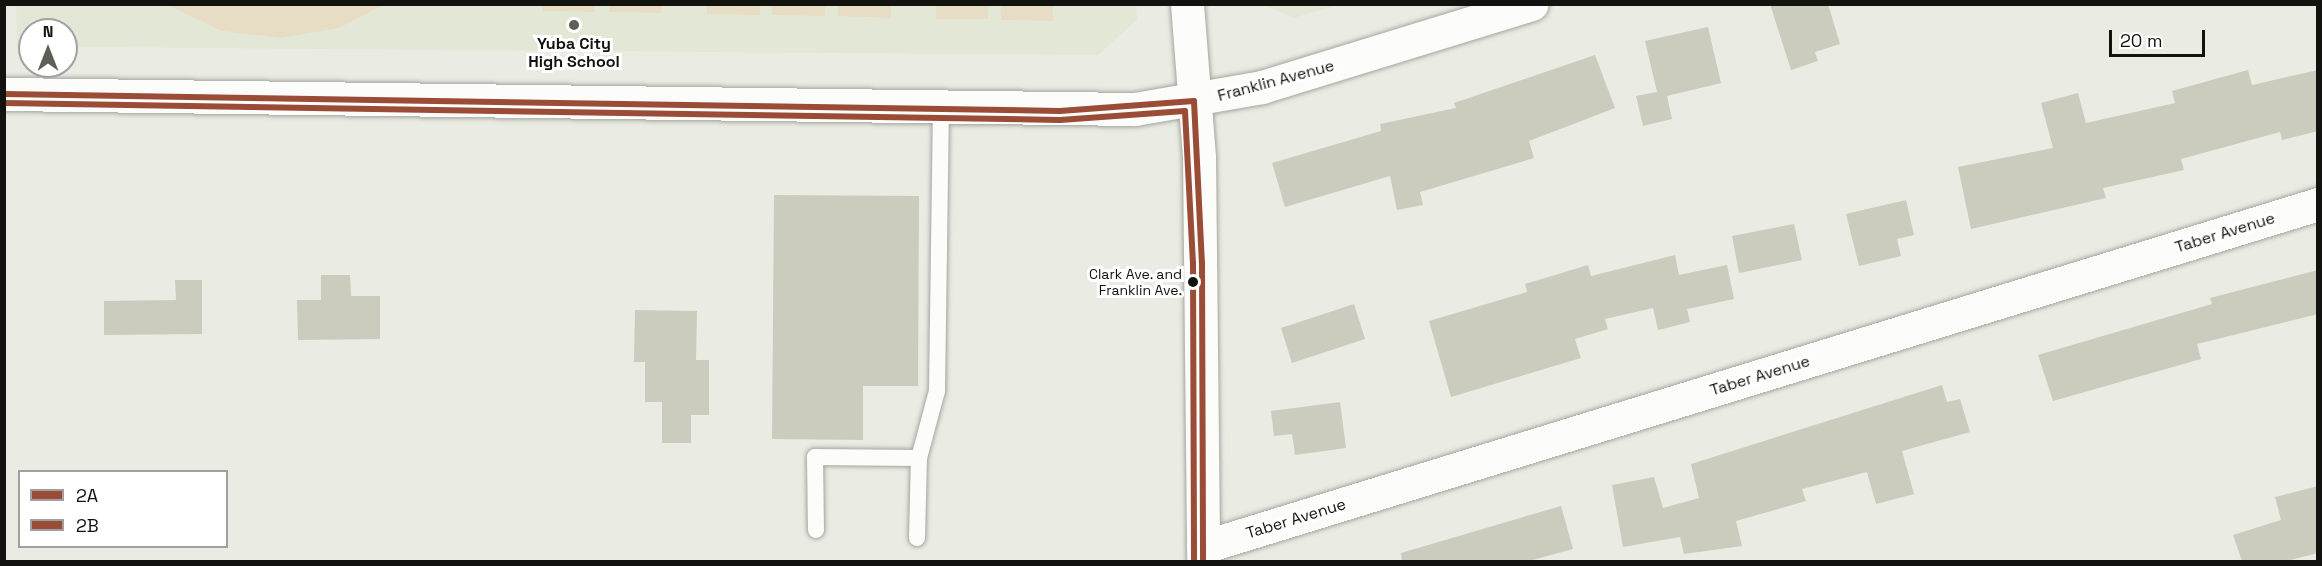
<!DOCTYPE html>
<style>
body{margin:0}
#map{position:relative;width:2322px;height:566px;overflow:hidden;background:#eaece3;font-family:"Space Grotesk",sans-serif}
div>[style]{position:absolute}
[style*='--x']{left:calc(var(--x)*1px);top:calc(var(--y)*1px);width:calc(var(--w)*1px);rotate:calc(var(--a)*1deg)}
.built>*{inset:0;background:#e3e8d6}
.green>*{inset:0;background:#e7ddc5}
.building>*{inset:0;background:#cbcbbe}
.roads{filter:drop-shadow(0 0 2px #a5a6a0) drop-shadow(0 0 2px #a5a6a0)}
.lane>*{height:16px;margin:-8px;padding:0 8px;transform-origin:8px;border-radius:8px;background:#fcfcfb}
.street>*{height:33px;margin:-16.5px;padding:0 16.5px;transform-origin:16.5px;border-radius:16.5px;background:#fcfcfb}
.secondary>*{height:33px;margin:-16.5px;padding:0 16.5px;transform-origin:16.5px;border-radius:16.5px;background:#fcfcfb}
.bus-1>*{height:6px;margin:-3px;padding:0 3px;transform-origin:3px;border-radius:3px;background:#9a4c36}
.bus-2>*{height:6px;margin:-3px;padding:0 3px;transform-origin:3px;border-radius:3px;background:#9a4c36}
.dots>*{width:16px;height:16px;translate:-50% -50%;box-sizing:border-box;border:3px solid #fff;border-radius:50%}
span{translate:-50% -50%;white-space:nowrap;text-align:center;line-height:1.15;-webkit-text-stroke:6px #fff;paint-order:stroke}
.bus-label{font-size:14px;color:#12130e}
.right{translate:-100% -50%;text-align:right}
.poi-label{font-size:16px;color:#12130e;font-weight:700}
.street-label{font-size:16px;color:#12130e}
.frame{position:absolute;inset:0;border:6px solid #12130e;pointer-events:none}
.legend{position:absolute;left:18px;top:470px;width:210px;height:78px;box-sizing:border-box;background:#fff;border:2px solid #a0a19f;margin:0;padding:8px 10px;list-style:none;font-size:18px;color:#12130e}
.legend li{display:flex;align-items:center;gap:12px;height:30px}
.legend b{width:30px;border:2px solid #a0a19f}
.north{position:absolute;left:18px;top:18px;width:60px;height:60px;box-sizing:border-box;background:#fff;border:2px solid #a0a19f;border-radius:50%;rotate:0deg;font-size:16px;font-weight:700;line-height:24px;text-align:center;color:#12130e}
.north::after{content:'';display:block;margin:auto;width:21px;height:27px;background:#5e5f59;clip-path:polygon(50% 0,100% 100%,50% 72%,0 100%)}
.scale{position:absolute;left:2109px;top:30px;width:96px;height:27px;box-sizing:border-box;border:3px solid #12130e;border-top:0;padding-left:8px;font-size:18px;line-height:21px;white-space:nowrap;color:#12130e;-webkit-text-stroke:4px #fff;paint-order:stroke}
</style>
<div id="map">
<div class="built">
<div style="clip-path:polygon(1136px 4px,1137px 20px,1098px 55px,66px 47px,66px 30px,30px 30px,30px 47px,17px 47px,16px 5px)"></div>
<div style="clip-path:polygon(1264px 5px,1339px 5px,1293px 18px)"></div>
</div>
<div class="green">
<div style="clip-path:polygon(168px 5px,383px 5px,339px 28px,281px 38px,222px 31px)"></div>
<div style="clip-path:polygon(543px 5px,595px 5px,595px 12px,543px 11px)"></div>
<div style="clip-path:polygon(609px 5px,662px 5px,661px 13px,609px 12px)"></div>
<div style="clip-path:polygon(707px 5px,760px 5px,760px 15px,707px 14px)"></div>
<div style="clip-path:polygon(772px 5px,825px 5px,825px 16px,772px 15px)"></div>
<div style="clip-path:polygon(838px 5px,891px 5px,891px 18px,838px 16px)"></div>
<div style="clip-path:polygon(936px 5px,988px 5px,988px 19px,936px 19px)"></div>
<div style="clip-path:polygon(1001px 5px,1053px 5px,1053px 21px,1001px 20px)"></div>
</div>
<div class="building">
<div style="clip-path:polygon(1770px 4px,1828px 4px,1840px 44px,1815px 52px,1818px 61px,1791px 70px)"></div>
<div style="clip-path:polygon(1708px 27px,1721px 83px,1667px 96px,1672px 119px,1643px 126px,1636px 96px,1657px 92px,1645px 41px)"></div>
<div style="clip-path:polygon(1595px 55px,1615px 108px,1529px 141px,1534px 158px,1420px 192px,1423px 205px,1397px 210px,1390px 176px,1285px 207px,1272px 163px,1381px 131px,1380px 124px,1456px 108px,1454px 103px)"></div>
<div style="clip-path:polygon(2248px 70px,2252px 85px,2318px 70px,2318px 131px,2282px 140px,2280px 132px,2181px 159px,2184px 170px,2103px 188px,2106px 198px,1971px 229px,1958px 167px,2053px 148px,2041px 103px,2078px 93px,2086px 123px,2175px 103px,2172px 91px)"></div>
<div style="clip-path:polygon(774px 195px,919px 196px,918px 386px,863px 386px,863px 440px,772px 439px)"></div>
<div style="clip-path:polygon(1906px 200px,1914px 235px,1897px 239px,1901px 256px,1859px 266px,1846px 214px)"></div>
<div style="clip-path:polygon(1794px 224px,1802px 260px,1739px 273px,1732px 236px)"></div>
<div style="clip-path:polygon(1675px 255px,1679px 275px,1727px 265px,1734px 299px,1687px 309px,1690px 322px,1658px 330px,1653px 308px,1605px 319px,1608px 329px,1575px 339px,1581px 358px,1451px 397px,1429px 321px,1527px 292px,1525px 284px,1588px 265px,1591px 276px)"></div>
<div style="clip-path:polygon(2318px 270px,2318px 314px,2197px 344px,2201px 359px,2053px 401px,2038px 355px,2212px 304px,2210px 298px)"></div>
<div style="clip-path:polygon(321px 275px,350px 275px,351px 296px,380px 296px,380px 339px,298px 340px,297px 300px,321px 300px)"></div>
<div style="clip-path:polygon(175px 280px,202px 280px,202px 334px,104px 335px,104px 301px,176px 300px)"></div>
<div style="clip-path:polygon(1354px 304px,1365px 339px,1292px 363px,1281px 328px)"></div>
<div style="clip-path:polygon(635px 310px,697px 311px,696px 360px,709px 360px,709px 415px,691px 415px,691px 443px,662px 443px,662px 402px,645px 402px,645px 362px,634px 362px)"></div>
<div style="clip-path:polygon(1942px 385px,1947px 402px,1960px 399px,1970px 432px,1902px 451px,1914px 494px,1876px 504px,1867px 472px,1802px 489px,1806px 501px,1736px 521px,1742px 546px,1684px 554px,1680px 537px,1623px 547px,1612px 485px,1654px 477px,1663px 508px,1699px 498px,1691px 464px)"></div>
<div style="clip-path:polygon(1340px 402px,1346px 448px,1295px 455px,1292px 434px,1274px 436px,1271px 411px)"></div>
<div style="clip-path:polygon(2318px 486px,2318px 553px,2286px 561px,2242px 561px,2233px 535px,2281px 520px,2275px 497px)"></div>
<div style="clip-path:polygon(1561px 506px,1573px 549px,1529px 561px,1402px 561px,1401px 553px)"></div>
</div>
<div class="roads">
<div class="lane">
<div style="--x:816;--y:530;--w:73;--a:-90.8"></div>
<div style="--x:815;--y:457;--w:104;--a:0.6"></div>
<div style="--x:917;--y:538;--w:80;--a:-88.6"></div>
<div style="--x:919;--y:458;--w:69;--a:-75"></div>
<div style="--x:937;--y:391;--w:281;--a:-89.2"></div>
</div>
<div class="street">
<div style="--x:1203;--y:547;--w:1167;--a:-17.1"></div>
</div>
<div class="secondary">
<div style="--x:1187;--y:4;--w:153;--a:85.5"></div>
<div style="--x:1199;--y:157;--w:405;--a:89.4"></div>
<div style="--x:4;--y:94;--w:1131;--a:0.76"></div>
<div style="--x:1135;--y:109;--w:129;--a:-9.8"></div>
<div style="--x:1262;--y:87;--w:282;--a:-17.1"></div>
</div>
</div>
<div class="bus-1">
<div style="--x:4;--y:94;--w:1056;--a:0.92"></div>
<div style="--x:1060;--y:111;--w:134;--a:-4.3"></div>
<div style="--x:1194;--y:101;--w:162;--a:87.2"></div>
<div style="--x:1202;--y:263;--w:299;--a:89.8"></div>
</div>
<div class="bus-2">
<div style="--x:4;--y:103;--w:1056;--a:0.92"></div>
<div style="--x:1060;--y:120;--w:125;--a:-4.1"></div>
<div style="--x:1185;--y:111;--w:152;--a:87"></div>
<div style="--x:1193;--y:263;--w:299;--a:89.8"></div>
</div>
<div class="dots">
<div style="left:574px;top:25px;background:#5e5f59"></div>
<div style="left:1193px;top:282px;background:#12130e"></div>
</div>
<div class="bus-label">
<span class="right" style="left:1182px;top:282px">Clark Ave. and<br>Franklin Ave.</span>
</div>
<div class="poi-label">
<span style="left:574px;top:53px">Yuba City<br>High School</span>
</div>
<div class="street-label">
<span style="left:1276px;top:81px;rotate:-15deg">Franklin Avenue</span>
<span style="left:2225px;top:233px;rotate:-17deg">Taber Avenue</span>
<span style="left:1760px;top:376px;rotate:-17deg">Taber Avenue</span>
<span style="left:1296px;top:519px;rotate:-17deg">Taber Avenue</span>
</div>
<div class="frame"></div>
<ul class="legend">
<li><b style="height:8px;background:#9a4c36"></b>2A</li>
<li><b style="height:8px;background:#9a4c36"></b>2B</li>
</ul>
<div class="north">N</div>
<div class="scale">20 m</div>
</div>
